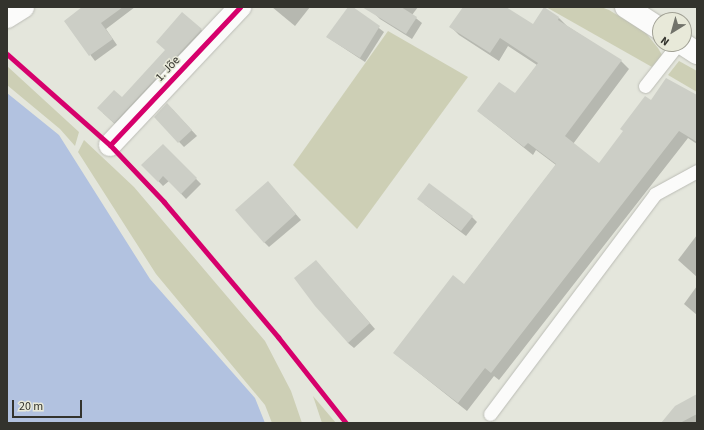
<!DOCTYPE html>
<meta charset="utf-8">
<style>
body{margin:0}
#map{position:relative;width:704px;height:430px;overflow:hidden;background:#e4e6dc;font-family:"Source Sans 3",sans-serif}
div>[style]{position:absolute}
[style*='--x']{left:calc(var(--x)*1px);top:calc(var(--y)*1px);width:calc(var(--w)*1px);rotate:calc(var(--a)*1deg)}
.green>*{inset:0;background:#cdcfb5}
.water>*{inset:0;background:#b2c2e0}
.shadow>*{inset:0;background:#0003}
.building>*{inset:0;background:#cccec6}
.roads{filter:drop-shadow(0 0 1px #bbbcb5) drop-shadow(0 0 1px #bbbcb5)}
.service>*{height:13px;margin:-6.5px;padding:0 6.5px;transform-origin:6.5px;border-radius:6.5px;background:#fbfbfa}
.minor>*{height:22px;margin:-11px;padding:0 11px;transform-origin:11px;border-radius:11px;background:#fbfbfa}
.cycleway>*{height:5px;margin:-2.5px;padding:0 2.5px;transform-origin:2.5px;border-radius:2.5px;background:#d6006c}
span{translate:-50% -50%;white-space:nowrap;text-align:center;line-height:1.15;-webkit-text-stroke:3px #e8e9d9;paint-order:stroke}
.street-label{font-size:12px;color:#33332d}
.frame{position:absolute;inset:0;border:8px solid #33332d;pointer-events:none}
.north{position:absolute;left:652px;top:12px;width:40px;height:40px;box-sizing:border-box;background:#e8e9d9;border:1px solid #a0a094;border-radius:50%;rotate:217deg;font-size:11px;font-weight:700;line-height:16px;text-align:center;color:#33332d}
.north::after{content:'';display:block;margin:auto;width:14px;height:18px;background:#71726a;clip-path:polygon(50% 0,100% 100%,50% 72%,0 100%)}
.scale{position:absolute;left:12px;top:400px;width:70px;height:18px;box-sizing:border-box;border:2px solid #33332d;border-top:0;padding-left:5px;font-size:12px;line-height:14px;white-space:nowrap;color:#33332d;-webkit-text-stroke:3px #e8e9d9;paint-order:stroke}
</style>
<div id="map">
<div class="green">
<div style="clip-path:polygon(546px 7px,601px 7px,609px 10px,645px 32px,658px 48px,662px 55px,652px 67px)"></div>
<div style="clip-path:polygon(388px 31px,468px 77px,357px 229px,293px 165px)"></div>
<div style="clip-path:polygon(679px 61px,697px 71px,697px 92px,668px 75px)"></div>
<div style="clip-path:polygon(7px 66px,79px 132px,75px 146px,60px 129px,7px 85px)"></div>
<div style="clip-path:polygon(84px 140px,134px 187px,265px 341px,291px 391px,302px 423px,272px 423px,265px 405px,156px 274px,78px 152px)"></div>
<div style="clip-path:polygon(313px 396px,336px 423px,322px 423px)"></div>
</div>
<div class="water">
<div style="clip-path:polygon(7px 93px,59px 135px,150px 279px,255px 398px,265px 423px,7px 423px)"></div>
</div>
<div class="shadow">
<div style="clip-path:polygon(84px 7px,135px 7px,106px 29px,117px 45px,95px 61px,65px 21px)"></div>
<div style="clip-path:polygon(272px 7px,310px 7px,295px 26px)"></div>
<div style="clip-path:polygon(349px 7px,352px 7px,384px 32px,365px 62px,327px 37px)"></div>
<div style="clip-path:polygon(378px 7px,418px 7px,412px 15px,422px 23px,412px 39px,380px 19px,374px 13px)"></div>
<div style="clip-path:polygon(464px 7px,504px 7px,533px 26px,559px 18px,567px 26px,621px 61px,629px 69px,573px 144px,599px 164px,651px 101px,697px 96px,697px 144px,688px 138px,499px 380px,494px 376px,467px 411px,394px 353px,464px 285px,556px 165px,536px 150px,533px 155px,478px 111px,515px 95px,537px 65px,508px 46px,499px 61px,459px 35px,451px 27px)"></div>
<div style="clip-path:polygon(182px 13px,207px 35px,119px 128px,103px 113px,122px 99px,166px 50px)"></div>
<div style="clip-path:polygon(172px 109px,197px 136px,184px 147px,155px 117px)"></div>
<div style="clip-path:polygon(163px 145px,201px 184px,186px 199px,169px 181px,163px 186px,143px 165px)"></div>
<div style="clip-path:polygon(273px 188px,301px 220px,269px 247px,264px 242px)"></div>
<div style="clip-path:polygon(424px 204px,472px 217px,477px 222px,466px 236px)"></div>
<div style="clip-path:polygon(697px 235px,697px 277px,678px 260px)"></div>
<div style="clip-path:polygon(321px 267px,375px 329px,354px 348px,348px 343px)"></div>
<div style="clip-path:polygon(697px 286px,697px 315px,684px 304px)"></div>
<div style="clip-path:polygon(697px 400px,697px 423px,662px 423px)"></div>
</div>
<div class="building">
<div style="clip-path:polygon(82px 7px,123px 7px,101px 23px,113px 39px,89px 56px,64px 21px)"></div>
<div style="clip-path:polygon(348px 7px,353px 7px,380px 26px,360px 58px,326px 37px)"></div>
<div style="clip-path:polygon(362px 7px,401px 7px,417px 17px,406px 34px)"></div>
<div style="clip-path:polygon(463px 7px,506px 7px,533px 24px,544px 7px,559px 17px,558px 20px,622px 60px,565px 136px,599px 163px,623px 131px,620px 129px,645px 96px,651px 100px,666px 78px,697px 95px,697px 142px,679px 131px,491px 373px,485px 368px,458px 403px,393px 353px,453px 275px,464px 284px,556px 164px,528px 143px,524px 147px,477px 111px,499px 82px,515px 93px,538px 63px,500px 38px,490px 53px,449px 27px)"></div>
<div style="clip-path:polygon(182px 12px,202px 29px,114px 123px,97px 108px,114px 90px,122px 97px,165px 50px,156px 42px)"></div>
<div style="clip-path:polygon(167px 103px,192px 130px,178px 143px,154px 117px)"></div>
<div style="clip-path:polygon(163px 144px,197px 178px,181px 194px,163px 176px,158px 182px,141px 165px)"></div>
<div style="clip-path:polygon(268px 181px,296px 214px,264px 243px,235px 210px)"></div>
<div style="clip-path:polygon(429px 183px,473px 216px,461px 231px,417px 199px)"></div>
<div style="clip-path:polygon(316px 260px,370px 323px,348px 343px,315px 306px,294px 278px)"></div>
<div style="clip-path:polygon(697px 394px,697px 414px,680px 423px,661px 423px,675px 406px)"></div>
</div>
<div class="roads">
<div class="service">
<div style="--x:645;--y:86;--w:53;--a:-51.8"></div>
<div style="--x:490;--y:414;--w:275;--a:-53.1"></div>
<div style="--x:655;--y:194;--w:48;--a:-28.7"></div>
</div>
<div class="minor">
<div style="--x:626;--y:7;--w:40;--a:32.9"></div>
<div style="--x:7;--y:17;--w:19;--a:-32"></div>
<div style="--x:683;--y:44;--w:17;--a:33"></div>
<div style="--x:110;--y:145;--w:190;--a:-46.7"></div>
</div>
</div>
<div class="cycleway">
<div style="--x:7;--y:54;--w:137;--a:41.5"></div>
<div style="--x:110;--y:145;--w:79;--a:46.5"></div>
<div style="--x:164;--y:202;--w:177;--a:49.8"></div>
<div style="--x:278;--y:337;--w:110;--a:51.7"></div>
<div style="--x:110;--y:145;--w:190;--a:-46.7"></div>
</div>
<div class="street-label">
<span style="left:168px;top:69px;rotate:-47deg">1. Jõe</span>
</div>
<div class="frame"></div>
<div class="north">N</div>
<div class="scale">20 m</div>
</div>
